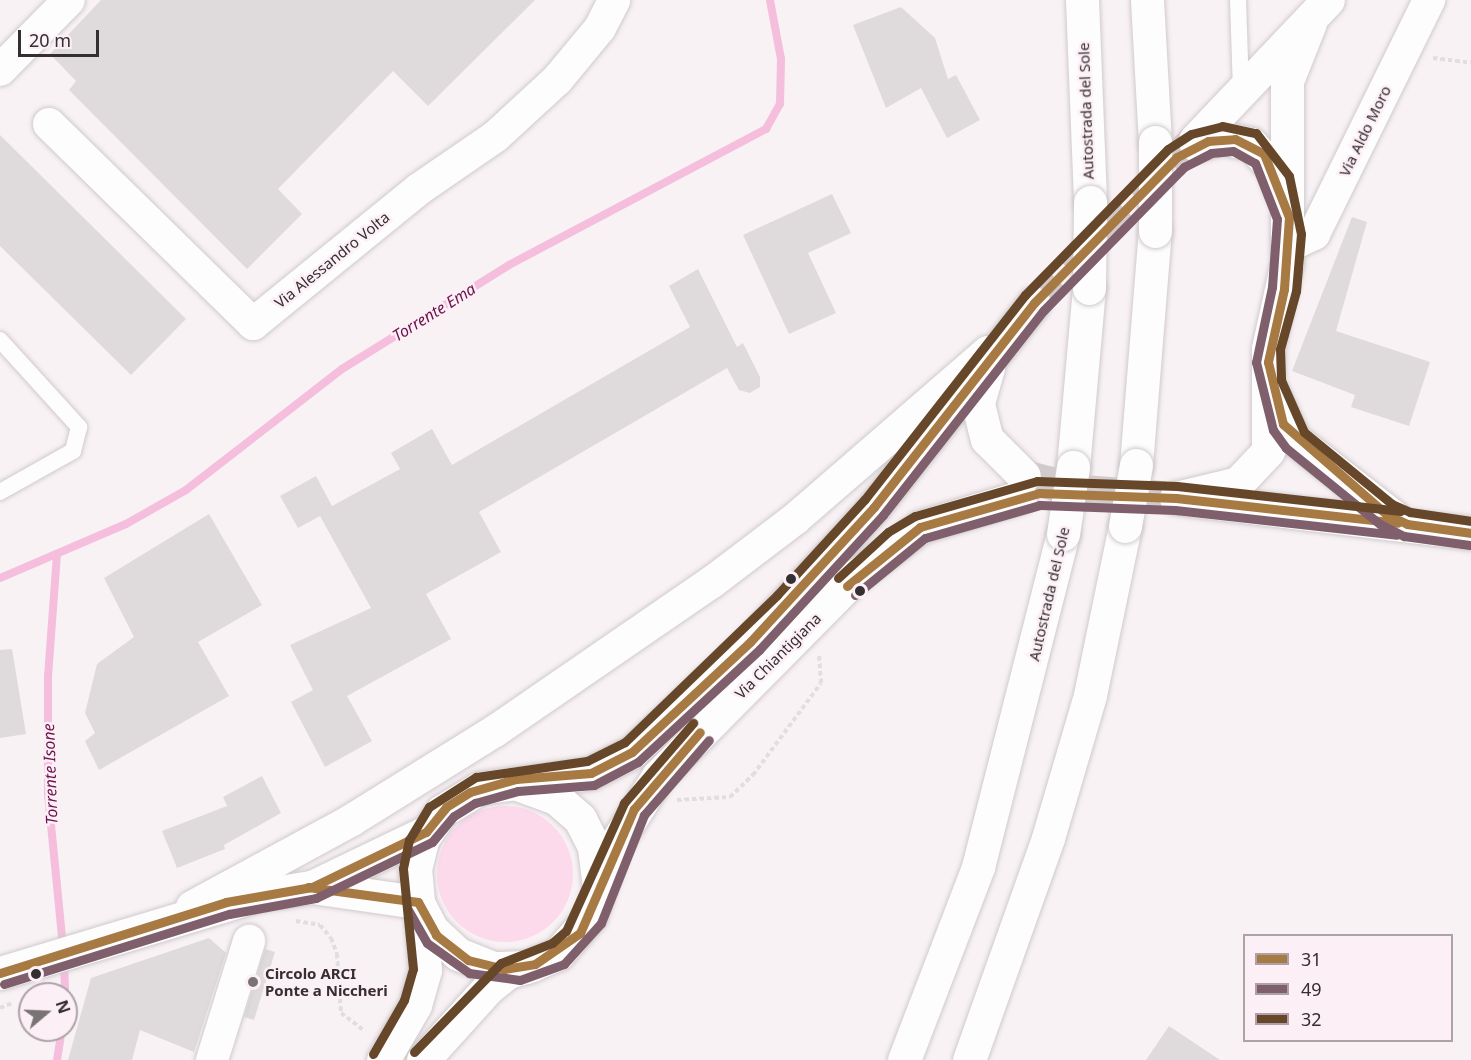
<!DOCTYPE html>
<style>
body{margin:0}
#map{position:relative;width:1471px;height:1060px;overflow:hidden;background:#f9f2f5;font-family:"Noto Sans",sans-serif}
div>[style]{position:absolute}
[style*='--x']{left:calc(var(--x)*1px);top:calc(var(--y)*1px);width:calc(var(--w)*1px);rotate:calc(var(--a)*1deg)}
.green>*{inset:0;background:#fcd9eb}
.round{border-radius:50%}
.stream>*{height:8px;margin:-4px;padding:0 4px;transform-origin:4px;border-radius:4px;background:#f4bedc}
.building>*{inset:0;background:#dfdadc}
.primary-tunnel>*{height:33px;margin-top:-16.5px;transform-origin:0;background:repeating-linear-gradient(90deg,#d2cbce 0 33px,transparent 0 49px)}
.path>*{height:4px;margin-top:-2px;transform-origin:0;background:repeating-linear-gradient(90deg,#e0dede 0 4.5px,transparent 0 7.5px)}
.roads{filter:drop-shadow(0 0 2px #cfcacc) drop-shadow(0 0 2px #cfcacc)}
.lane>*{height:16px;margin:-8px;padding:0 8px;transform-origin:8px;border-radius:8px;background:#fefdfe}
.street>*{height:32px;margin:-16px;padding:0 16px;transform-origin:16px;border-radius:16px;background:#fefdfe}
.secondary>*{height:33px;margin:-16.5px;padding:0 16.5px;transform-origin:16.5px;border-radius:16.5px;background:#fefdfe}
.primary>*{height:33px;margin:-16.5px;padding:0 16.5px;transform-origin:16.5px;border-radius:16.5px;background:#fefdfe}
.highway>*{height:33px;margin:-16.5px;padding:0 16.5px;transform-origin:16.5px;border-radius:16.5px;background:#fefdfe}
.bridges{filter:drop-shadow(0 0 2px #cfcacc) drop-shadow(0 0 2px #cfcacc)}
.highway-bridge>*{height:33px;margin:-16.5px;padding:0 16.5px;transform-origin:16.5px;border-radius:16.5px;background:#fefdfe}
.bus-1>*{height:9px;margin:-4.5px;padding:0 4.5px;transform-origin:4.5px;border-radius:4.5px;background:#a77943}
.bus-2>*{height:9px;margin:-4.5px;padding:0 4.5px;transform-origin:4.5px;border-radius:4.5px;background:#805f6d}
.bus-3>*{height:9px;margin:-4.5px;padding:0 4.5px;transform-origin:4.5px;border-radius:4.5px;background:#67472a}
.dots>*{width:16px;height:16px;translate:-50% -50%;box-sizing:border-box;border:3px solid #fceff5;border-radius:50%}
span{translate:-50% -50%;white-space:nowrap;text-align:center;line-height:1.15;-webkit-text-stroke:5px #fceff5;paint-order:stroke}
.street-label{font-size:15px;color:#342f31}
.poi-label{font-size:15px;color:#342f31;font-weight:700}
.left{translate:0 -50%;text-align:left}
.water-label{font-size:16px;color:#69134c;font-style:italic}
.legend{position:absolute;left:1243px;top:934px;width:210px;height:108px;box-sizing:border-box;background:#fceff5;border:2px solid #aca2a7;margin:0;padding:8px 10px;list-style:none;font-size:18px;color:#342f31}
.legend li{display:flex;align-items:center;gap:12px;height:30px}
.legend b{width:30px;border:2px solid #aca2a7}
.north{position:absolute;left:18px;top:982px;width:60px;height:60px;box-sizing:border-box;background:#fceff5;border:2px solid #aca2a7;border-radius:50%;rotate:71deg;font-size:16px;font-weight:700;line-height:24px;text-align:center;color:#342f31}
.north::after{content:'';display:block;margin:auto;width:21px;height:27px;background:#797376;clip-path:polygon(50% 0,100% 100%,50% 72%,0 100%)}
.scale{position:absolute;left:18px;top:30px;width:81px;height:27px;box-sizing:border-box;border:3px solid #342f31;border-top:0;padding-left:8px;font-size:18px;line-height:21px;white-space:nowrap;color:#342f31;-webkit-text-stroke:4px #fceff5;paint-order:stroke}
</style>
<div id="map">
<div class="green">
<div class="round" style="left:437px;top:806px;width:136px;height:136px"></div>
</div>
<div class="stream">
<div style="--x:57;--y:554;--w:122;--a:94.2"></div>
<div style="--x:48;--y:676;--w:118;--a:90"></div>
<div style="--x:48;--y:794;--w:153;--a:84.4"></div>
<div style="--x:0;--y:578;--w:137;--a:-23.2"></div>
<div style="--x:126;--y:524;--w:69;--a:-29.5"></div>
<div style="--x:186;--y:490;--w:197;--a:-37.8"></div>
<div style="--x:342;--y:369;--w:197;--a:-31.9"></div>
<div style="--x:509;--y:265;--w:291;--a:-27.9"></div>
<div style="--x:766;--y:129;--w:29;--a:-61"></div>
<div style="--x:780;--y:104;--w:45;--a:-88.7"></div>
<div style="--x:781;--y:59;--w:60;--a:-100.6"></div>
<div style="--x:64;--y:961;--w:33;--a:88"></div>
<div style="--x:57;--y:1060;--w:30;--a:-81"></div>
</div>
<div class="building">
<div style="clip-path:polygon(101px 0,535px 0,428px 106px,393px 71px,278px 189px,302px 214px,247px 269px,69px 90px,76px 81px,50px 54px)"></div>
<div style="clip-path:polygon(901px 7px,935px 38px,948px 79px,956px 75px,980px 120px,947px 138px,921px 88px,886px 108px,853px 25px)"></div>
<div style="clip-path:polygon(0 135px,186px 319px,131px 375px,0 246px)"></div>
<div style="clip-path:polygon(832px 194px,851px 233px,808px 253px,836px 313px,789px 334px,743px 235px)"></div>
<div style="clip-path:polygon(1352px 217px,1367px 222px,1336px 331px,1430px 362px,1409px 426px,1351px 407px,1355px 395px,1292px 371px)"></div>
<div style="clip-path:polygon(698px 269px,737px 347px,743px 343px,760px 377px,760px 387px,750px 393px,739px 390px,727px 368px,479px 512px,501px 552px,426px 594px,451px 639px,347px 696px,372px 741px,325px 767px,291px 702px,313px 690px,290px 645px,371px 608px,320px 516px,298px 528px,280px 496px,316px 476px,332px 506px,400px 469px,391px 453px,432px 429px,452px 465px,690px 327px,669px 286px)"></div>
<div style="clip-path:polygon(209px 514px,262px 605px,198px 642px,229px 696px,99px 770px,85px 741px,95px 733px,85px 713px,97px 664px,134px 637px,104px 578px)"></div>
<div style="clip-path:polygon(12px 649px,26px 734px,0 738px,0 650px)"></div>
<div style="clip-path:polygon(262px 776px,281px 813px,224px 845px,225px 849px,177px 868px,162px 831px,227px 806px,223px 797px)"></div>
<div style="clip-path:polygon(209px 938px,226px 953px,194px 1052px,140px 1030px,132px 1060px,68px 1060px,91px 978px)"></div>
<div style="clip-path:polygon(265px 949px,275px 952px,254px 1020px,244px 1017px)"></div>
<div style="clip-path:polygon(1169px 1026px,1220px 1060px,1146px 1060px)"></div>
</div>
<div class="primary-tunnel">
<div style="--x:1034;--y:303;--w:229;--a:-45.4"></div>
<div style="--x:1024;--y:476;--w:61;--a:14.3"></div>
<div style="--x:1083;--y:491;--w:93;--a:4.3"></div>
</div>
<div class="path">
<div style="--x:1433;--y:58;--w:38;--a:7"></div>
<div style="--x:677;--y:800;--w:53;--a:-3.2"></div>
<div style="--x:730;--y:797;--w:32;--a:-44"></div>
<div style="--x:753;--y:775;--w:114;--a:-53.5"></div>
<div style="--x:821;--y:683;--w:27;--a:-94"></div>
<div style="--x:296;--y:921;--w:24;--a:9"></div>
<div style="--x:320;--y:925;--w:17;--a:50"></div>
<div style="--x:331;--y:938;--w:17;--a:69"></div>
<div style="--x:337;--y:954;--w:59;--a:86.1"></div>
<div style="--x:341;--y:1013;--w:30;--a:37"></div>
<div style="--x:0;--y:1008;--w:14;--a:-21"></div>
</div>
<div class="roads">
<div class="lane">
<div style="--x:1238;--y:0;--w:89;--a:88.1"></div>
<div style="--x:0;--y:340;--w:118;--a:47.8"></div>
<div style="--x:79;--y:427;--w:25;--a:104"></div>
<div style="--x:73;--y:451;--w:84;--a:150.7"></div>
</div>
<div class="street">
<div style="--x:0;--y:70;--w:98;--a:-45.4"></div>
<div style="--x:49;--y:124;--w:286;--a:44.4"></div>
<div style="--x:253;--y:324;--w:214;--a:-39.1"></div>
<div style="--x:419;--y:189;--w:93;--a:-34.5"></div>
<div style="--x:496;--y:136;--w:83;--a:-42.6"></div>
<div style="--x:557;--y:80;--w:67;--a:-50.4"></div>
<div style="--x:600;--y:28;--w:31;--a:-63"></div>
<div style="--x:1289;--y:234;--w:12;--a:35"></div>
<div style="--x:1299;--y:241;--w:17;--a:-25"></div>
<div style="--x:1314;--y:234;--w:261;--a:-63.8"></div>
<div style="--x:192;--y:907;--w:182;--a:-28.5"></div>
<div style="--x:352;--y:820;--w:168;--a:-31.9"></div>
<div style="--x:495;--y:731;--w:263;--a:-34.5"></div>
<div style="--x:712;--y:582;--w:104;--a:-37.2"></div>
<div style="--x:795;--y:519;--w:255;--a:-40.9"></div>
<div style="--x:212;--y:1060;--w:125;--a:-72.7"></div>
</div>
<div class="secondary">
<div style="--x:1269;--y:385;--w:60;--a:65.2"></div>
<div style="--x:1294;--y:439;--w:128;--a:38"></div>
<div style="--x:1184;--y:499;--w:289;--a:6.8"></div>
<div style="--x:383;--y:1060;--w:64;--a:-59.8"></div>
<div style="--x:415;--y:1005;--w:36;--a:-74"></div>
<div style="--x:425;--y:970;--w:63;--a:-94.5"></div>
<div style="--x:423;--y:1060;--w:97;--a:-47.9"></div>
<div style="--x:488;--y:988;--w:26;--a:-39"></div>
<div style="--x:508;--y:972;--w:26;--a:-16"></div>
</div>
<div class="primary">
<div style="--x:1195;--y:140;--w:193;--a:-46.5"></div>
<div style="--x:1196;--y:145;--w:27;--a:-15"></div>
<div style="--x:1222;--y:138;--w:30;--a:12"></div>
<div style="--x:1251;--y:144;--w:31;--a:48"></div>
<div style="--x:1272;--y:167;--w:30;--a:70"></div>
<div style="--x:988;--y:368;--w:37;--a:106"></div>
<div style="--x:978;--y:404;--w:36;--a:76"></div>
<div style="--x:987;--y:439;--w:52;--a:45"></div>
<div style="--x:1020;--y:497;--w:104;--a:163.3"></div>
<div style="--x:920;--y:527;--w:79;--a:142.7"></div>
<div style="--x:857;--y:575;--w:283;--a:134.7"></div>
<div style="--x:658;--y:776;--w:80;--a:122.3"></div>
<div style="--x:615;--y:844;--w:77;--a:108.9"></div>
<div style="--x:590;--y:917;--w:49;--a:130.9"></div>
<div style="--x:558;--y:954;--w:35;--a:158"></div>
<div style="--x:525;--y:967;--w:32;--a:178"></div>
<div style="--x:493;--y:968;--w:38;--a:-158"></div>
<div style="--x:458;--y:954;--w:35;--a:-137"></div>
<div style="--x:432;--y:930;--w:31;--a:-117"></div>
<div style="--x:418;--y:902;--w:33;--a:-95"></div>
<div style="--x:415;--y:869;--w:32;--a:-76"></div>
<div style="--x:423;--y:838;--w:33;--a:-55"></div>
<div style="--x:442;--y:811;--w:44;--a:-31.2"></div>
<div style="--x:480;--y:788;--w:112;--a:-7.7"></div>
<div style="--x:591;--y:773;--w:46;--a:-27.1"></div>
<div style="--x:632;--y:752;--w:161;--a:-43"></div>
<div style="--x:750;--y:642;--w:183;--a:-47.4"></div>
<div style="--x:874;--y:507;--w:259;--a:-51.9"></div>
<div style="--x:1176;--y:498;--w:64;--a:-13.6"></div>
<div style="--x:1238;--y:483;--w:44;--a:-46.8"></div>
<div style="--x:1268;--y:451;--w:103;--a:-90"></div>
<div style="--x:1268;--y:348;--w:88;--a:-77.5"></div>
<div style="--x:1287;--y:262;--w:181;--a:-90"></div>
<div style="--x:1287;--y:81;--w:62;--a:-68.4"></div>
<div style="--x:520;--y:785;--w:38;--a:20"></div>
<div style="--x:556;--y:798;--w:32;--a:41"></div>
<div style="--x:580;--y:819;--w:31;--a:63"></div>
<div style="--x:594;--y:847;--w:38;--a:83"></div>
<div style="--x:314;--y:886;--w:124;--a:-25.7"></div>
<div style="--x:0;--y:973;--w:270;--a:-16.8"></div>
<div style="--x:259;--y:895;--w:54;--a:-8.6"></div>
<div style="--x:312;--y:887;--w:107;--a:8.1"></div>
</div>
<div class="highway">
<div style="--x:1082;--y:0;--w:202;--a:87.7"></div>
<div style="--x:1147;--y:0;--w:142;--a:86.8"></div>
<div style="--x:1136;--y:465;--w:235;--a:-85.4"></div>
<div style="--x:1073;--y:467;--w:180;--a:-84.9"></div>
<div style="--x:904;--y:1060;--w:207;--a:-69"></div>
<div style="--x:978;--y:867;--w:344;--a:-75.7"></div>
<div style="--x:969;--y:1060;--w:236;--a:-70.4"></div>
<div style="--x:1048;--y:838;--w:149;--a:-73.6"></div>
<div style="--x:1090;--y:695;--w:173;--a:-78.3"></div>
</div>
</div>
<div class="bridges">
<div class="highway-bridge">
<div style="--x:1155;--y:142;--w:89;--a:90"></div>
<div style="--x:1089;--y:288;--w:86;--a:-89.3"></div>
<div style="--x:1125;--y:526;--w:62;--a:-79.8"></div>
<div style="--x:1063;--y:534;--w:68;--a:-81.5"></div>
</div>
</div>
<div class="bus-1">
<div style="--x:847;--y:586;--w:94;--a:-38.9"></div>
<div style="--x:920;--y:527;--w:124;--a:-15.9"></div>
<div style="--x:1039;--y:493;--w:137;--a:2.1"></div>
<div style="--x:1176;--y:498;--w:223;--a:6.4"></div>
<div style="--x:308;--y:887;--w:111;--a:7.8"></div>
<div style="--x:418;--y:902;--w:38;--a:61"></div>
<div style="--x:436;--y:935;--w:41;--a:38"></div>
<div style="--x:468;--y:960;--w:37;--a:14"></div>
<div style="--x:504;--y:969;--w:31;--a:-9"></div>
<div style="--x:535;--y:964;--w:55;--a:-34.6"></div>
<div style="--x:580;--y:933;--w:135;--a:-66.5"></div>
<div style="--x:634;--y:809;--w:101;--a:-49.4"></div>
<div style="--x:0;--y:973;--w:237;--a:-17.4"></div>
<div style="--x:226;--y:902;--w:87;--a:-9.9"></div>
<div style="--x:312;--y:887;--w:127;--a:-25.8"></div>
<div style="--x:426;--y:832;--w:32;--a:-51"></div>
<div style="--x:446;--y:807;--w:28;--a:-32"></div>
<div style="--x:470;--y:792;--w:48;--a:-15.8"></div>
<div style="--x:516;--y:779;--w:75;--a:-4.6"></div>
<div style="--x:591;--y:773;--w:46;--a:-27.1"></div>
<div style="--x:632;--y:752;--w:161;--a:-43"></div>
<div style="--x:750;--y:642;--w:183;--a:-47.4"></div>
<div style="--x:874;--y:507;--w:259;--a:-51.9"></div>
<div style="--x:1034;--y:303;--w:204;--a:-45.6"></div>
<div style="--x:1177;--y:157;--w:35;--a:-27"></div>
<div style="--x:1208;--y:141;--w:27;--a:-4"></div>
<div style="--x:1235;--y:139;--w:33;--a:27"></div>
<div style="--x:1264;--y:154;--w:68;--a:68.4"></div>
<div style="--x:1289;--y:217;--w:72;--a:94"></div>
<div style="--x:1284;--y:289;--w:75;--a:102.4"></div>
<div style="--x:1268;--y:362;--w:64;--a:76.4"></div>
<div style="--x:1283;--y:424;--w:137;--a:41.1"></div>
<div style="--x:1386;--y:514;--w:23;--a:25"></div>
<div style="--x:1407;--y:524;--w:65;--a:8"></div>
</div>
<div class="bus-2">
<div style="--x:855;--y:595;--w:90;--a:-39.2"></div>
<div style="--x:925;--y:538;--w:120;--a:-16"></div>
<div style="--x:1040;--y:505;--w:135;--a:2.1"></div>
<div style="--x:1175;--y:510;--w:223;--a:6.4"></div>
<div style="--x:407;--y:908;--w:40;--a:60.3"></div>
<div style="--x:427;--y:943;--w:52;--a:35.5"></div>
<div style="--x:469;--y:973;--w:51;--a:7.8"></div>
<div style="--x:520;--y:980;--w:47;--a:-20"></div>
<div style="--x:564;--y:964;--w:55;--a:-47.9"></div>
<div style="--x:601;--y:923;--w:116;--a:-68.3"></div>
<div style="--x:644;--y:815;--w:99;--a:-49.1"></div>
<div style="--x:4;--y:984;--w:236;--a:-17.3"></div>
<div style="--x:229;--y:914;--w:88;--a:-10.4"></div>
<div style="--x:316;--y:898;--w:129;--a:-25.8"></div>
<div style="--x:432;--y:842;--w:34;--a:-50"></div>
<div style="--x:454;--y:816;--w:25;--a:-32"></div>
<div style="--x:475;--y:803;--w:45;--a:-15.6"></div>
<div style="--x:518;--y:791;--w:76;--a:-4.5"></div>
<div style="--x:594;--y:785;--w:50;--a:-27.6"></div>
<div style="--x:638;--y:762;--w:165;--a:-42.8"></div>
<div style="--x:759;--y:650;--w:183;--a:-47.4"></div>
<div style="--x:883;--y:515;--w:259;--a:-51.9"></div>
<div style="--x:1043;--y:311;--w:202;--a:-45.6"></div>
<div style="--x:1184;--y:167;--w:30;--a:-27"></div>
<div style="--x:1211;--y:153;--w:22;--a:-5"></div>
<div style="--x:1233;--y:151;--w:25;--a:29"></div>
<div style="--x:1255;--y:163;--w:60;--a:68.6"></div>
<div style="--x:1277;--y:219;--w:68;--a:94.2"></div>
<div style="--x:1272;--y:287;--w:77;--a:102"></div>
<div style="--x:1256;--y:362;--w:70;--a:76"></div>
<div style="--x:1273;--y:430;--w:22;--a:54"></div>
<div style="--x:1286;--y:448;--w:121;--a:39"></div>
<div style="--x:1380;--y:524;--w:27;--a:27"></div>
<div style="--x:1404;--y:536;--w:66;--a:7.9"></div>
</div>
<div class="bus-3">
<div style="--x:838;--y:578;--w:68;--a:-42.6"></div>
<div style="--x:888;--y:532;--w:31;--a:-31"></div>
<div style="--x:915;--y:516;--w:127;--a:-16"></div>
<div style="--x:1037;--y:481;--w:140;--a:2"></div>
<div style="--x:1177;--y:486;--w:225;--a:6.4"></div>
<div style="--x:414;--y:1052;--w:124;--a:-45.7"></div>
<div style="--x:501;--y:963;--w:55;--a:-21.4"></div>
<div style="--x:552;--y:943;--w:18;--a:-41"></div>
<div style="--x:566;--y:931;--w:141;--a:-65.6"></div>
<div style="--x:624;--y:803;--w:106;--a:-49.2"></div>
<div style="--x:373;--y:1054;--w:62;--a:-60.1"></div>
<div style="--x:404;--y:1000;--w:32;--a:-74"></div>
<div style="--x:413;--y:969;--w:101;--a:-95.7"></div>
<div style="--x:403;--y:868;--w:29;--a:-78"></div>
<div style="--x:409;--y:840;--w:39;--a:-59"></div>
<div style="--x:429;--y:807;--w:56;--a:-32.6"></div>
<div style="--x:476;--y:777;--w:112;--a:-8.2"></div>
<div style="--x:587;--y:761;--w:42;--a:-26.6"></div>
<div style="--x:625;--y:742;--w:211;--a:-44"></div>
<div style="--x:777;--y:595;--w:130;--a:-47.5"></div>
<div style="--x:865;--y:499;--w:259;--a:-51.9"></div>
<div style="--x:1025;--y:295;--w:204;--a:-45.6"></div>
<div style="--x:1168;--y:149;--w:27;--a:-33"></div>
<div style="--x:1191;--y:134;--w:32;--a:-14"></div>
<div style="--x:1222;--y:126;--w:35;--a:12"></div>
<div style="--x:1256;--y:133;--w:54;--a:52.5"></div>
<div style="--x:1289;--y:176;--w:59;--a:78.3"></div>
<div style="--x:1301;--y:234;--w:57;--a:95"></div>
<div style="--x:1296;--y:291;--w:60;--a:105.4"></div>
<div style="--x:1280;--y:349;--w:31;--a:88"></div>
<div style="--x:1281;--y:380;--w:57;--a:66.1"></div>
<div style="--x:1304;--y:432;--w:114;--a:39.3"></div>
<div style="--x:1392;--y:504;--w:20;--a:24"></div>
<div style="--x:1410;--y:512;--w:62;--a:8.4"></div>
</div>
<div class="dots">
<div style="left:791px;top:579px;background:#342f31"></div>
<div style="left:860px;top:591px;background:#342f31"></div>
<div style="left:36px;top:974px;background:#342f31"></div>
<div style="left:253px;top:982px;background:#797376"></div>
</div>
<div class="street-label">
<span style="left:1086px;top:111px;rotate:-92deg">Autostrada del Sole</span>
<span style="left:1365px;top:131px;rotate:-64deg">Via Aldo Moro</span>
<span style="left:332px;top:260px;rotate:-39deg">Via Alessandro Volta</span>
<span style="left:1049px;top:594px;rotate:-77deg">Autostrada del Sole</span>
<span style="left:778px;top:656px;rotate:-45deg">Via Chiantigiana</span>
</div>
<div class="poi-label">
<span class="left" style="left:265px;top:982px">Circolo ARCI<br>Ponte a Niccheri</span>
</div>
<div class="water-label">
<span style="left:434px;top:312px;rotate:-32deg">Torrente Ema</span>
<span style="left:50px;top:774px;rotate:-92deg">Torrente Isone</span>
</div>
<ul class="legend">
<li><b style="height:8px;background:#a77943"></b>31</li>
<li><b style="height:8px;background:#805f6d"></b>49</li>
<li><b style="height:8px;background:#67472a"></b>32</li>
</ul>
<div class="north">N</div>
<div class="scale">20 m</div>
</div>
